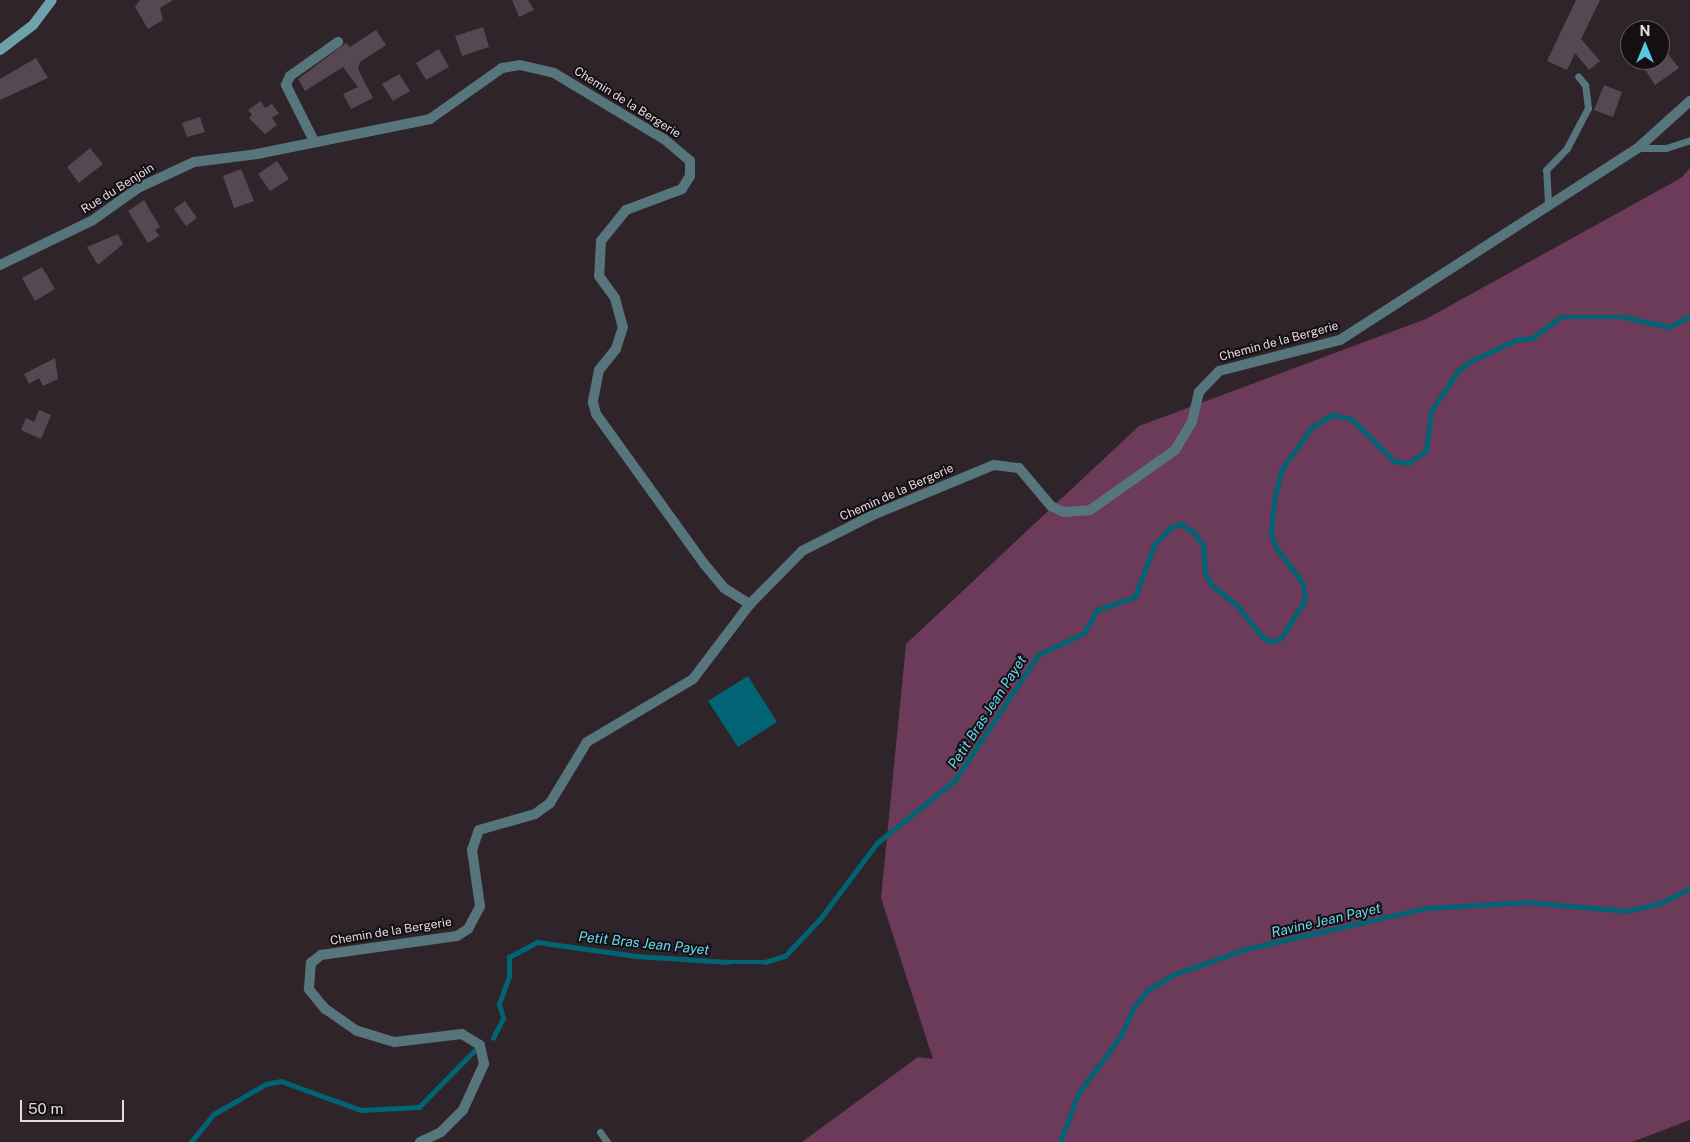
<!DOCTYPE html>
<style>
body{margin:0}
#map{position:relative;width:1690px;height:1142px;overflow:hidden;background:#30242b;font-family:"Public Sans",sans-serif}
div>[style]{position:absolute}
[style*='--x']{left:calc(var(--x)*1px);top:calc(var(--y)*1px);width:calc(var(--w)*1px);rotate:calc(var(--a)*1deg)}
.forest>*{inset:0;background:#6c3b5a}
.water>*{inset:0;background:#006474}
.stream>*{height:4.5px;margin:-2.25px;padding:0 2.25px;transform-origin:2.25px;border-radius:2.25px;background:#006474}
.building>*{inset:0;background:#564850}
.lane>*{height:7px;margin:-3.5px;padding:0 3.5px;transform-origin:3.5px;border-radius:3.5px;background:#57757c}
.street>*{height:10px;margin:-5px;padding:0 5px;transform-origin:5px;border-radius:5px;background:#57757c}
.secondary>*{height:10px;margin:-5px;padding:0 5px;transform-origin:5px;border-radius:5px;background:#6fa1ac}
span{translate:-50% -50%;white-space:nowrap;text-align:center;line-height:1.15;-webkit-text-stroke:4px #140f12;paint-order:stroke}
.street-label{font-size:12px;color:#e2dade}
.water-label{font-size:14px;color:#65dcf4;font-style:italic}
.north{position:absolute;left:1620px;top:20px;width:50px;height:50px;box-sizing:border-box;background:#140f12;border:1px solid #666064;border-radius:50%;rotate:0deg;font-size:14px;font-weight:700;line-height:20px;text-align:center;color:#e2dade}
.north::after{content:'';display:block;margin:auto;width:18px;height:22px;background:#56c9e0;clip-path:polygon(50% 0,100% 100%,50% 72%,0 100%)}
.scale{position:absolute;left:20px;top:1100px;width:104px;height:22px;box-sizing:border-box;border:2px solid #e2dade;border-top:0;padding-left:6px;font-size:15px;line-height:18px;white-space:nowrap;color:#e2dade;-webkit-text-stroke:4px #140f12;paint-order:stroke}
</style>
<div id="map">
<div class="forest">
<div style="clip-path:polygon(1690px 168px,1690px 1120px,1632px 1142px,802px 1142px,918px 1057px,933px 1059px,881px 898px,906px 644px,1139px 426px,1426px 319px,1681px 178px)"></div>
</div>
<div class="water">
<div style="clip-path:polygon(748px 676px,777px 722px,738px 747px,708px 701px)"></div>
</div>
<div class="stream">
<div style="--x:493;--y:1038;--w:22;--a:-63"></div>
<div style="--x:503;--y:1018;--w:15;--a:-106"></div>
<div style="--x:499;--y:1004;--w:29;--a:-70"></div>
<div style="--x:509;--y:977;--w:20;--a:-90"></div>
<div style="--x:509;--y:957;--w:32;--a:-28"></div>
<div style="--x:537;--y:942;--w:100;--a:8"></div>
<div style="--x:636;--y:956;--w:92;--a:3.7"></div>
<div style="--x:728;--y:962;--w:37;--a:0"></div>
<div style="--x:765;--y:962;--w:21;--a:-17"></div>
<div style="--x:785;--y:956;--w:51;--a:-46.6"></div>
<div style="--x:820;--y:919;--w:95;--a:-53.1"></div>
<div style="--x:877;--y:843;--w:100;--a:-38.9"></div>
<div style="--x:955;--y:780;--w:150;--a:-56.4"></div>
<div style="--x:1038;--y:655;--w:51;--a:-25.6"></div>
<div style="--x:1084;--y:633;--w:26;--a:-61"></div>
<div style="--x:1097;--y:610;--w:40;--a:-18.9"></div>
<div style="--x:1135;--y:597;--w:55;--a:-69.9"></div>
<div style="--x:1154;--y:545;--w:23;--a:-47"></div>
<div style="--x:1170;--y:528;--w:12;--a:-20"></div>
<div style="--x:1181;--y:524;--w:15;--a:32"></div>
<div style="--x:1194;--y:532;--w:18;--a:56"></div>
<div style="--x:1204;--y:547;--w:24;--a:88"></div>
<div style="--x:1205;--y:571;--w:14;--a:65"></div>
<div style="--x:1211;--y:584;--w:32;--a:39"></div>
<div style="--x:1236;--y:604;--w:43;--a:50.7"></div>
<div style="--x:1263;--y:637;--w:10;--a:29"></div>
<div style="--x:1272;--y:642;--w:10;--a:-24"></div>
<div style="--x:1281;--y:638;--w:45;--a:-57.7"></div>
<div style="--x:1305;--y:600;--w:16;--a:-97"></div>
<div style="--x:1303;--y:584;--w:45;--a:-126.9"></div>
<div style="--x:1276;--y:548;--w:15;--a:-110"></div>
<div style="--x:1271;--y:534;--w:34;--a:-85"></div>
<div style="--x:1274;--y:500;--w:32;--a:-76"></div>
<div style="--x:1282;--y:469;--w:50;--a:-54.7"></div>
<div style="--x:1311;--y:428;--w:25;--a:-32"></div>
<div style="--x:1332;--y:415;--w:20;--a:11"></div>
<div style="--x:1352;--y:419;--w:59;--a:45"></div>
<div style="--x:1394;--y:461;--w:14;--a:8"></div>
<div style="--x:1408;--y:463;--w:22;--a:-34"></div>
<div style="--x:1426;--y:451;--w:40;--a:-82.9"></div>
<div style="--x:1431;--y:411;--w:48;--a:-56"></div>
<div style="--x:1458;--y:371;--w:16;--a:-38"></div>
<div style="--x:1471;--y:361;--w:50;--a:-25"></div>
<div style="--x:1516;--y:340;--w:16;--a:-7"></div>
<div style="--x:1532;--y:338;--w:36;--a:-36"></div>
<div style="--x:1561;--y:317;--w:63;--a:0"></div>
<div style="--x:1624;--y:317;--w:46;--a:12.5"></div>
<div style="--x:1669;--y:327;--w:24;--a:-28"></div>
<div style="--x:191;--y:1142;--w:36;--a:-51"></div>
<div style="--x:214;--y:1114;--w:60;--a:-30"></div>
<div style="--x:266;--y:1084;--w:15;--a:-11"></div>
<div style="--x:281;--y:1081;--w:85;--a:19.9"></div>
<div style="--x:361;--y:1110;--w:58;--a:-3"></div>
<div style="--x:419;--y:1107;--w:83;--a:-45.5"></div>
<div style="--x:1060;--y:1142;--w:53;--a:-69.2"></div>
<div style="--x:1079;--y:1092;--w:69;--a:-53.3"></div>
<div style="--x:1120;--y:1037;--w:33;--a:-65"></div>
<div style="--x:1134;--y:1007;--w:22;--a:-51"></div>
<div style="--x:1148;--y:990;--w:31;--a:-31"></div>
<div style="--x:1175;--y:974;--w:75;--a:-19.4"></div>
<div style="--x:1246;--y:949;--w:186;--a:-12.8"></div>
<div style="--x:1427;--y:908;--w:99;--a:-3.5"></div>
<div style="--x:1526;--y:902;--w:102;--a:5"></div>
<div style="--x:1628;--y:911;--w:34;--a:-14"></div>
<div style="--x:1661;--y:903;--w:33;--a:-27"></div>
</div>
<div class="building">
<div style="clip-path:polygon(140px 0,173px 0,160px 8px,163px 20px,148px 29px,135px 7px)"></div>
<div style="clip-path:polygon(512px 0,528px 0,534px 10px,519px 17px)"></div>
<div style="clip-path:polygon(1576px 0,1600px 0,1581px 39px,1600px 61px,1589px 70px,1575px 53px,1567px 70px,1547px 61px)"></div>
<div style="clip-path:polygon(483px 27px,489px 47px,462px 56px,455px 36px)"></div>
<div style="clip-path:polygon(376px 30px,386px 45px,360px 62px,358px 69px,373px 98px,351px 109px,343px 94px,358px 87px,343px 67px,305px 91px,298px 79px,346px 43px,350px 47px)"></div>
<div style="clip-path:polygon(1660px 44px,1679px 68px,1655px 85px,1639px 60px,1660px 60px)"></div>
<div style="clip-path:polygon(439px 49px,449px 67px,426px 80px,416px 63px)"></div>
<div style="clip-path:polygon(36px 58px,48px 78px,0 100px,0 79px)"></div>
<div style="clip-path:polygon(399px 74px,410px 91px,393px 101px,382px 84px)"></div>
<div style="clip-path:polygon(1604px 85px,1622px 92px,1613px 117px,1594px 110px)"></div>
<div style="clip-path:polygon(261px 101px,265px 108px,272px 104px,279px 113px,272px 118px,277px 125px,265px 134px,249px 118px,252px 115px,248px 110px)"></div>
<div style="clip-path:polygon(200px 117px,205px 132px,187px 137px,182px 123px)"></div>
<div style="clip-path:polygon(90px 148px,103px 164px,79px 183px,67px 167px)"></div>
<div style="clip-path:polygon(277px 161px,289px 179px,270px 191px,258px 174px)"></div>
<div style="clip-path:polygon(241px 169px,254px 201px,234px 208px,223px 176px)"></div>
<div style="clip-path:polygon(144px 200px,160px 227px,155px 230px,159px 236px,148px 243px,128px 211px)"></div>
<div style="clip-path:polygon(185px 201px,197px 218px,186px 226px,174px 209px)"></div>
<div style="clip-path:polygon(118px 234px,123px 244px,98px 265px,87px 247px)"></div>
<div style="clip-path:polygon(42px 267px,55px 289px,35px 301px,22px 278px)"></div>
<div style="clip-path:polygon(55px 358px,58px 379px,43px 386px,39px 378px,29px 384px,24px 374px)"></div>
<div style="clip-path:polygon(39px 410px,51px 415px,41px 439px,21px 430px,26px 418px,34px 422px)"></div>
</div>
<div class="lane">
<div style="--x:1638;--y:148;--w:28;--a:0"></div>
<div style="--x:1666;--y:148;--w:25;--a:-18"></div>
<div style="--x:1548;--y:203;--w:33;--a:-93"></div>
<div style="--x:1546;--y:170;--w:30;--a:-46"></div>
<div style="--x:1567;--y:148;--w:45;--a:-62.3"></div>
<div style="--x:1588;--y:108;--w:23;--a:-97"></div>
<div style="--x:1585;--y:85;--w:11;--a:-128"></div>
<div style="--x:600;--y:1132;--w:12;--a:55"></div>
</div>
<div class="street">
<div style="--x:314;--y:141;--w:63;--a:-116.6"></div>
<div style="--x:286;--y:85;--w:10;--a:-66"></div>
<div style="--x:290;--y:76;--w:59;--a:-35.3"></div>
<div style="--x:0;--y:265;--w:103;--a:-25.8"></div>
<div style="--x:93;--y:220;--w:55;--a:-35.4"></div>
<div style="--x:138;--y:188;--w:62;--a:-24.9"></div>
<div style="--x:194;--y:162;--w:64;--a:-7.2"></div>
<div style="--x:257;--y:154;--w:177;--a:-11.4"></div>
<div style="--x:430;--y:119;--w:88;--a:-35.3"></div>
<div style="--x:502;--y:68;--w:18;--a:-9"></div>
<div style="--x:520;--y:65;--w:35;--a:13"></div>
<div style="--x:554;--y:73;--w:128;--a:31"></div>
<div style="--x:664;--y:139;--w:34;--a:40"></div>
<div style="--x:690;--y:161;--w:15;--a:90"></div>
<div style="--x:690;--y:176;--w:15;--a:122"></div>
<div style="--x:682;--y:189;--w:60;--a:159.4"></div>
<div style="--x:626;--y:210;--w:40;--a:129"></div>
<div style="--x:601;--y:241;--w:35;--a:93"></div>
<div style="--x:599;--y:276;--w:27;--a:54"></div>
<div style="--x:615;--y:298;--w:30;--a:75"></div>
<div style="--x:623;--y:327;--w:23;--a:108"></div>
<div style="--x:616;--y:349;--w:27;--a:129"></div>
<div style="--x:599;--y:370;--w:33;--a:101"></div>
<div style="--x:593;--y:402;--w:12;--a:76"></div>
<div style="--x:596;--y:414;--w:186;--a:54.2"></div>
<div style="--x:705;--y:565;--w:30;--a:50"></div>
<div style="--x:724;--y:588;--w:31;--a:32"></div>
<div style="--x:420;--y:1142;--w:23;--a:-25"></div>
<div style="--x:441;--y:1132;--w:31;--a:-45"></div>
<div style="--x:463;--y:1110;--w:51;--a:-65.5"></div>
<div style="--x:484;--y:1064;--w:19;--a:-102"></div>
<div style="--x:480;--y:1045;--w:21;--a:-149"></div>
<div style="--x:462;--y:1034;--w:68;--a:173.3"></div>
<div style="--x:394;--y:1042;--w:39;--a:-163"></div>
<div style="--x:357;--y:1031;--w:39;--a:-145"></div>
<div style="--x:325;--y:1009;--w:26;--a:-129"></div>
<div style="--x:309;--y:989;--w:26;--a:-86"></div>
<div style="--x:311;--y:963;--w:13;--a:-39"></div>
<div style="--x:321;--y:955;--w:137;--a:-8"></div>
<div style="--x:457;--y:936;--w:13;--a:-32"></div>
<div style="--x:468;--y:929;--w:26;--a:-62"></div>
<div style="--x:480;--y:906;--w:57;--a:-98.1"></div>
<div style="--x:472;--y:850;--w:21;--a:-71"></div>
<div style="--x:479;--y:830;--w:58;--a:-15.9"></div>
<div style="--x:535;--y:814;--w:19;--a:-36"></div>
<div style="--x:550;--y:803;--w:71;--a:-58.8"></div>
<div style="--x:587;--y:742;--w:123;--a:-30.7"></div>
<div style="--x:693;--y:679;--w:94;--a:-52.8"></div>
<div style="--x:750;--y:604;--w:74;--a:-45.5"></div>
<div style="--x:802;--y:551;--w:80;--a:-26.9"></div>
<div style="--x:873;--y:515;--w:131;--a:-22.5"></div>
<div style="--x:994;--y:465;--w:25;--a:7"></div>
<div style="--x:1019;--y:468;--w:50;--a:49.9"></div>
<div style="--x:1051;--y:506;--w:14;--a:25"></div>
<div style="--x:1064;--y:512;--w:26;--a:-4"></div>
<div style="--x:1090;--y:510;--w:104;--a:-35.2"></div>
<div style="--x:1175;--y:450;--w:33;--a:-59"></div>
<div style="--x:1192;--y:422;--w:31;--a:-77"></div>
<div style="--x:1199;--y:392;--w:29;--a:-46"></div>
<div style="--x:1219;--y:371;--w:125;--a:-14.4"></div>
<div style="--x:1340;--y:340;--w:354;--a:-32.8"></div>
<div style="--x:1638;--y:148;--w:70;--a:-42.1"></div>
</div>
<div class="secondary">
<div style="--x:0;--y:50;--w:41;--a:-37.1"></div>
<div style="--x:33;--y:25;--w:31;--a:-53"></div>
</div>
<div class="street-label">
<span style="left:627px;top:103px;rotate:32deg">Chemin de la Bergerie</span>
<span style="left:118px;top:189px;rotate:-32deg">Rue du Benjoin</span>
<span style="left:1279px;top:342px;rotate:-15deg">Chemin de la Bergerie</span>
<span style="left:897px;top:493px;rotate:-24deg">Chemin de la Bergerie</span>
<span style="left:391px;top:932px;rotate:-9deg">Chemin de la Bergerie</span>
</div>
<div class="water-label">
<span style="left:987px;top:712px;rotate:-57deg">Petit Bras Jean Payet</span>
<span style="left:1326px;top:920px;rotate:-13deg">Ravine Jean Payet</span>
<span style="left:644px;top:943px;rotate:6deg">Petit Bras Jean Payet</span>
</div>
<div class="north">N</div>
<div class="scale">50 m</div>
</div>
